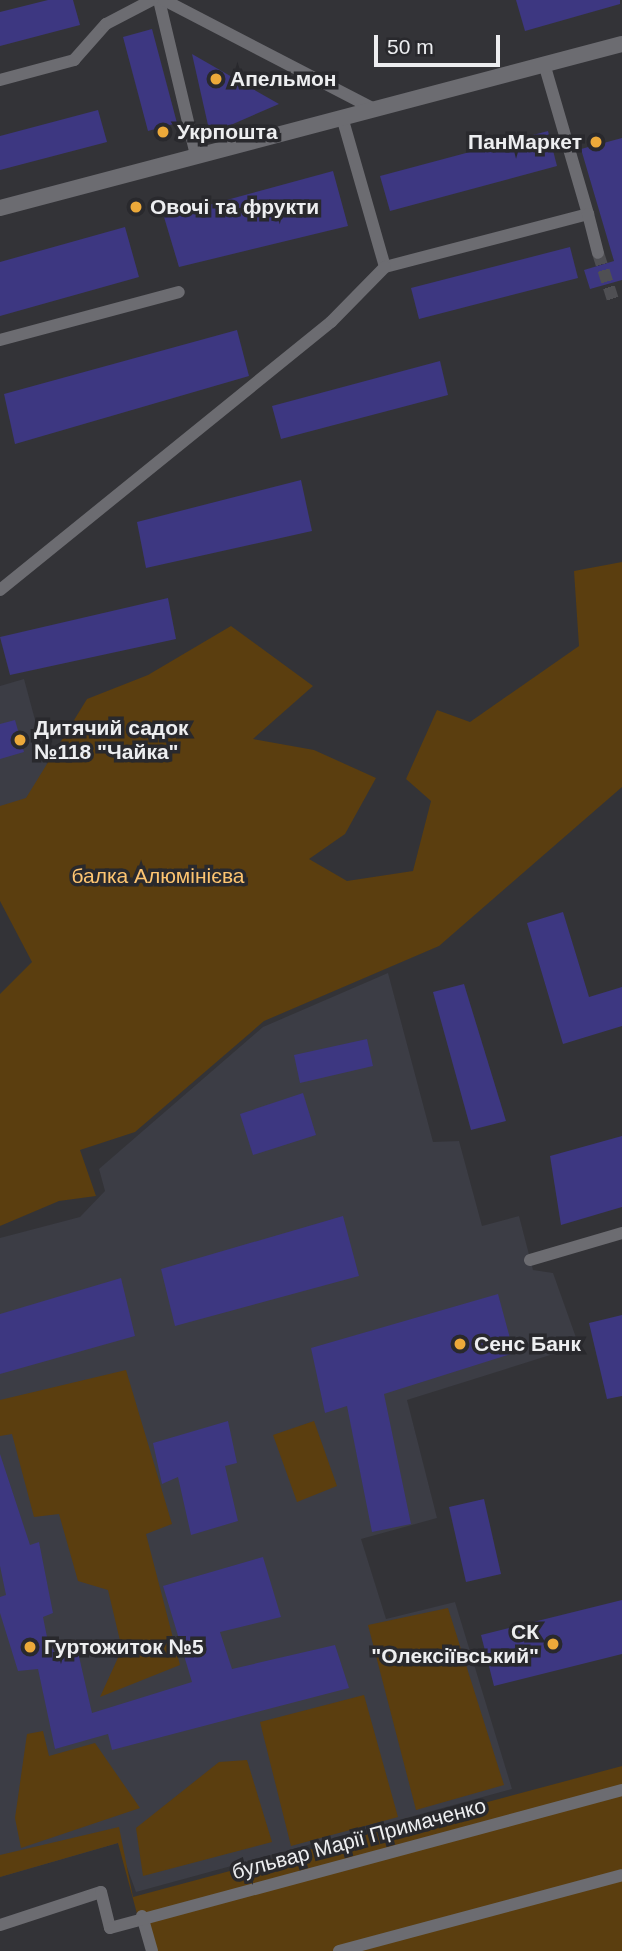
<!DOCTYPE html>
<meta charset="utf-8">
<style>
body{margin:0}
#map{position:relative;width:622px;height:1951px;overflow:hidden;background:#333337;font-family:Arial,sans-serif}
div>[style]{position:absolute}
[style*='--x']{left:calc(var(--x)*1px);top:calc(var(--y)*1px);width:calc(var(--w)*1px);rotate:calc(var(--a)*1deg)}
.built>*{inset:0;background:#3c3d45}
.green>*{inset:0;background:#5b3e0f}
.building>*{inset:0;background:#3d3781}
.minor-tunnel>*{height:12px;margin-top:-6px;transform-origin:0;background:repeating-linear-gradient(90deg,#4f4f53 0 12px,transparent 0 18px)}
.minor>*{height:12px;margin:-6px;padding:0 6px;transform-origin:6px;border-radius:6px;background:#6c6c71}
.tertiary>*{height:16px;margin:-8px;padding:0 8px;transform-origin:8px;border-radius:8px;background:#6c6c71}
.dots>*{width:19px;height:19px;translate:-50% -50%;box-sizing:border-box;border:4px solid #29292d;border-radius:50%}
span{translate:-50% -50%;white-space:nowrap;text-align:center;line-height:1.15;-webkit-text-stroke:7px #29292d;paint-order:stroke}
.poi-label{font-size:21px;color:#edeef0;font-weight:700}
.left{translate:0 -50%;text-align:left}
.right{translate:-100% -50%;text-align:right}
.park-label{font-size:21px;color:#fec571}
.street-label{font-size:21px;color:#edeef0}
.scale{position:absolute;left:374px;top:35px;width:126px;height:32px;box-sizing:border-box;border:4px solid #edeef0;border-top:0;padding-left:9px;font-size:21px;line-height:24px;white-space:nowrap;color:#edeef0;-webkit-text-stroke:5px #29292d;paint-order:stroke}
</style>
<div id="map">
<div class="built">
<div style="clip-path:polygon(24px 679px,55px 794px,0 808px,0 686px)"></div>
<div style="clip-path:polygon(388px 973px,433px 1142px,459px 1141px,482px 1226px,519px 1216px,533px 1270px,553px 1273px,579px 1346px,407px 1400px,437px 1518px,361px 1539px,386px 1619px,455px 1602px,512px 1789px,136px 1892px,118px 1843px,0 1877px,0 1238px,80px 1217px,105px 1191px,99px 1169px,263px 1027px)"></div>
</div>
<div class="green">
<div style="clip-path:polygon(622px 562px,622px 787px,439px 946px,264px 1021px,135px 1132px,80px 1150px,96px 1196px,59px 1201px,0 1226px,0 994px,32px 962px,0 901px,0 806px,26px 798px,87px 699px,148px 675px,231px 626px,313px 686px,253px 739px,314px 750px,376px 778px,345px 834px,309px 859px,347px 881px,413px 871px,431px 801px,406px 779px,437px 710px,470px 722px,579px 646px,574px 571px)"></div>
<div style="clip-path:polygon(126px 1370px,172px 1524px,146px 1534px,180px 1665px,100px 1697px,122px 1649px,108px 1590px,78px 1581px,59px 1514px,34px 1517px,12px 1434px,0 1436px,0 1400px)"></div>
<div style="clip-path:polygon(314px 1421px,337px 1486px,297px 1502px,273px 1435px)"></div>
<div style="clip-path:polygon(448px 1608px,504px 1785px,416px 1810px,368px 1625px)"></div>
<div style="clip-path:polygon(364px 1695px,398px 1817px,291px 1846px,260px 1722px)"></div>
<div style="clip-path:polygon(43px 1731px,49px 1756px,95px 1743px,140px 1808px,21px 1848px,15px 1818px,27px 1734px)"></div>
<div style="clip-path:polygon(247px 1760px,272px 1842px,143px 1876px,136px 1828px,219px 1762px)"></div>
<div style="clip-path:polygon(622px 1766px,622px 1951px,147px 1951px,118px 1843px,0 1877px,0 1855px,119px 1827px,133px 1897px)"></div>
</div>
<div class="building">
<div style="clip-path:polygon(48px 0,73px 0,80px 25px,0 46px,0 12px)"></div>
<div style="clip-path:polygon(516px 0,620px 0,620px 4px,525px 31px)"></div>
<div style="clip-path:polygon(152px 29px,177px 123px,148px 131px,123px 37px)"></div>
<div style="clip-path:polygon(192px 54px,279px 104px,210px 134px)"></div>
<div style="clip-path:polygon(98px 110px,107px 142px,0 170px,0 136px)"></div>
<div style="clip-path:polygon(548px 131px,557px 166px,390px 211px,380px 176px)"></div>
<div style="clip-path:polygon(622px 138px,622px 280px,590px 289px,584px 270px,614px 261px,581px 149px)"></div>
<div style="clip-path:polygon(333px 171px,348px 226px,179px 267px,164px 217px)"></div>
<div style="clip-path:polygon(125px 227px,139px 277px,0 316px,0 262px)"></div>
<div style="clip-path:polygon(570px 247px,578px 278px,419px 319px,411px 288px)"></div>
<div style="clip-path:polygon(237px 330px,249px 376px,15px 444px,4px 394px)"></div>
<div style="clip-path:polygon(440px 361px,448px 395px,281px 439px,272px 406px)"></div>
<div style="clip-path:polygon(301px 480px,312px 531px,146px 568px,137px 522px)"></div>
<div style="clip-path:polygon(168px 598px,176px 639px,10px 675px,0 637px)"></div>
<div style="clip-path:polygon(15px 720px,24px 752px,0 759px,0 724px)"></div>
<div style="clip-path:polygon(563px 912px,589px 997px,622px 987px,622px 1026px,563px 1044px,527px 923px)"></div>
<div style="clip-path:polygon(464px 984px,506px 1121px,471px 1130px,433px 992px)"></div>
<div style="clip-path:polygon(367px 1039px,373px 1066px,300px 1083px,294px 1055px)"></div>
<div style="clip-path:polygon(303px 1093px,316px 1135px,253px 1155px,240px 1114px)"></div>
<div style="clip-path:polygon(622px 1136px,622px 1207px,561px 1225px,550px 1156px)"></div>
<div style="clip-path:polygon(343px 1216px,359px 1276px,175px 1326px,161px 1269px)"></div>
<div style="clip-path:polygon(121px 1278px,135px 1336px,0 1374px,0 1314px)"></div>
<div style="clip-path:polygon(498px 1294px,514px 1353px,384px 1394px,411px 1524px,372px 1532px,347px 1406px,325px 1413px,311px 1348px)"></div>
<div style="clip-path:polygon(622px 1315px,622px 1396px,607px 1399px,589px 1323px)"></div>
<div style="clip-path:polygon(228px 1421px,237px 1463px,225px 1466px,238px 1521px,191px 1535px,178px 1477px,162px 1484px,153px 1443px)"></div>
<div style="clip-path:polygon(0 1454px,30px 1545px,39px 1542px,53px 1613px,43px 1617px,48px 1642px,57px 1656px,78px 1652px,92px 1713px,192px 1682px,163px 1586px,263px 1557px,281px 1617px,220px 1632px,232px 1669px,335px 1645px,349px 1688px,112px 1750px,108px 1734px,55px 1749px,38px 1669px,18px 1671px,0 1613px,0 1597px,6px 1595px,0 1566px)"></div>
<div style="clip-path:polygon(484px 1499px,501px 1574px,466px 1582px,449px 1507px)"></div>
<div style="clip-path:polygon(622px 1600px,622px 1654px,494px 1686px,481px 1635px)"></div>
</div>
<div class="minor-tunnel">
<div style="--x:598;--y:253;--w:52;--a:72.3"></div>
</div>
<div class="minor">
<div style="--x:159;--y:0;--w:159;--a:76.6"></div>
<div style="--x:164;--y:0;--w:237;--a:27.4"></div>
<div style="--x:0;--y:80;--w:77;--a:-15.1"></div>
<div style="--x:74;--y:60;--w:48;--a:-48.4"></div>
<div style="--x:106;--y:24;--w:52;--a:-27.6"></div>
<div style="--x:342;--y:117;--w:156;--a:74"></div>
<div style="--x:385;--y:267;--w:210;--a:-14.6"></div>
<div style="--x:588;--y:214;--w:156;--a:-106.3"></div>
<div style="--x:588;--y:214;--w:40;--a:75.6"></div>
<div style="--x:0;--y:340;--w:185;--a:-15"></div>
<div style="--x:0;--y:590;--w:426;--a:-39"></div>
<div style="--x:331;--y:322;--w:77;--a:-45.5"></div>
<div style="--x:530;--y:1260;--w:96;--a:-16.4"></div>
<div style="--x:142;--y:1916;--w:36;--a:74"></div>
<div style="--x:0;--y:1925;--w:106;--a:-18.1"></div>
<div style="--x:101;--y:1892;--w:37;--a:76"></div>
<div style="--x:110;--y:1928;--w:530;--a:-15.08"></div>
<div style="--x:339;--y:1951;--w:293;--a:-15"></div>
</div>
<div class="tertiary">
<div style="--x:0;--y:208;--w:643;--a:-14.77"></div>
</div>
<div class="dots">
<div style="left:216px;top:79px;background:#eca93a"></div>
<div style="left:163px;top:132px;background:#eca93a"></div>
<div style="left:596px;top:142px;background:#eca93a"></div>
<div style="left:136px;top:207px;background:#eca93a"></div>
<div style="left:20px;top:740px;background:#eca93a"></div>
<div style="left:460px;top:1344px;background:#eca93a"></div>
<div style="left:553px;top:1644px;background:#eca93a"></div>
<div style="left:30px;top:1647px;background:#eca93a"></div>
</div>
<div class="poi-label">
<span class="left" style="left:230px;top:79px">Апельмон</span>
<span class="left" style="left:177px;top:132px">Укрпошта</span>
<span class="right" style="left:582px;top:142px">ПанМаркет</span>
<span class="left" style="left:150px;top:207px">Овочі та фрукти</span>
<span class="left" style="left:34px;top:740px">Дитячий садок<br>№118 "Чайка"</span>
<span class="left" style="left:474px;top:1344px">Сенс Банк</span>
<span class="right" style="left:539px;top:1644px">СК<br>"Олексіївський"</span>
<span class="left" style="left:44px;top:1647px">Гуртожиток №5</span>
</div>
<div class="park-label">
<span style="left:158px;top:876px">балка Алюмінієва</span>
</div>
<div class="street-label">
<span style="left:359px;top:1839px;rotate:-15deg">бульвар Марії Примаченко</span>
</div>
<div class="scale">50 m</div>
</div>
